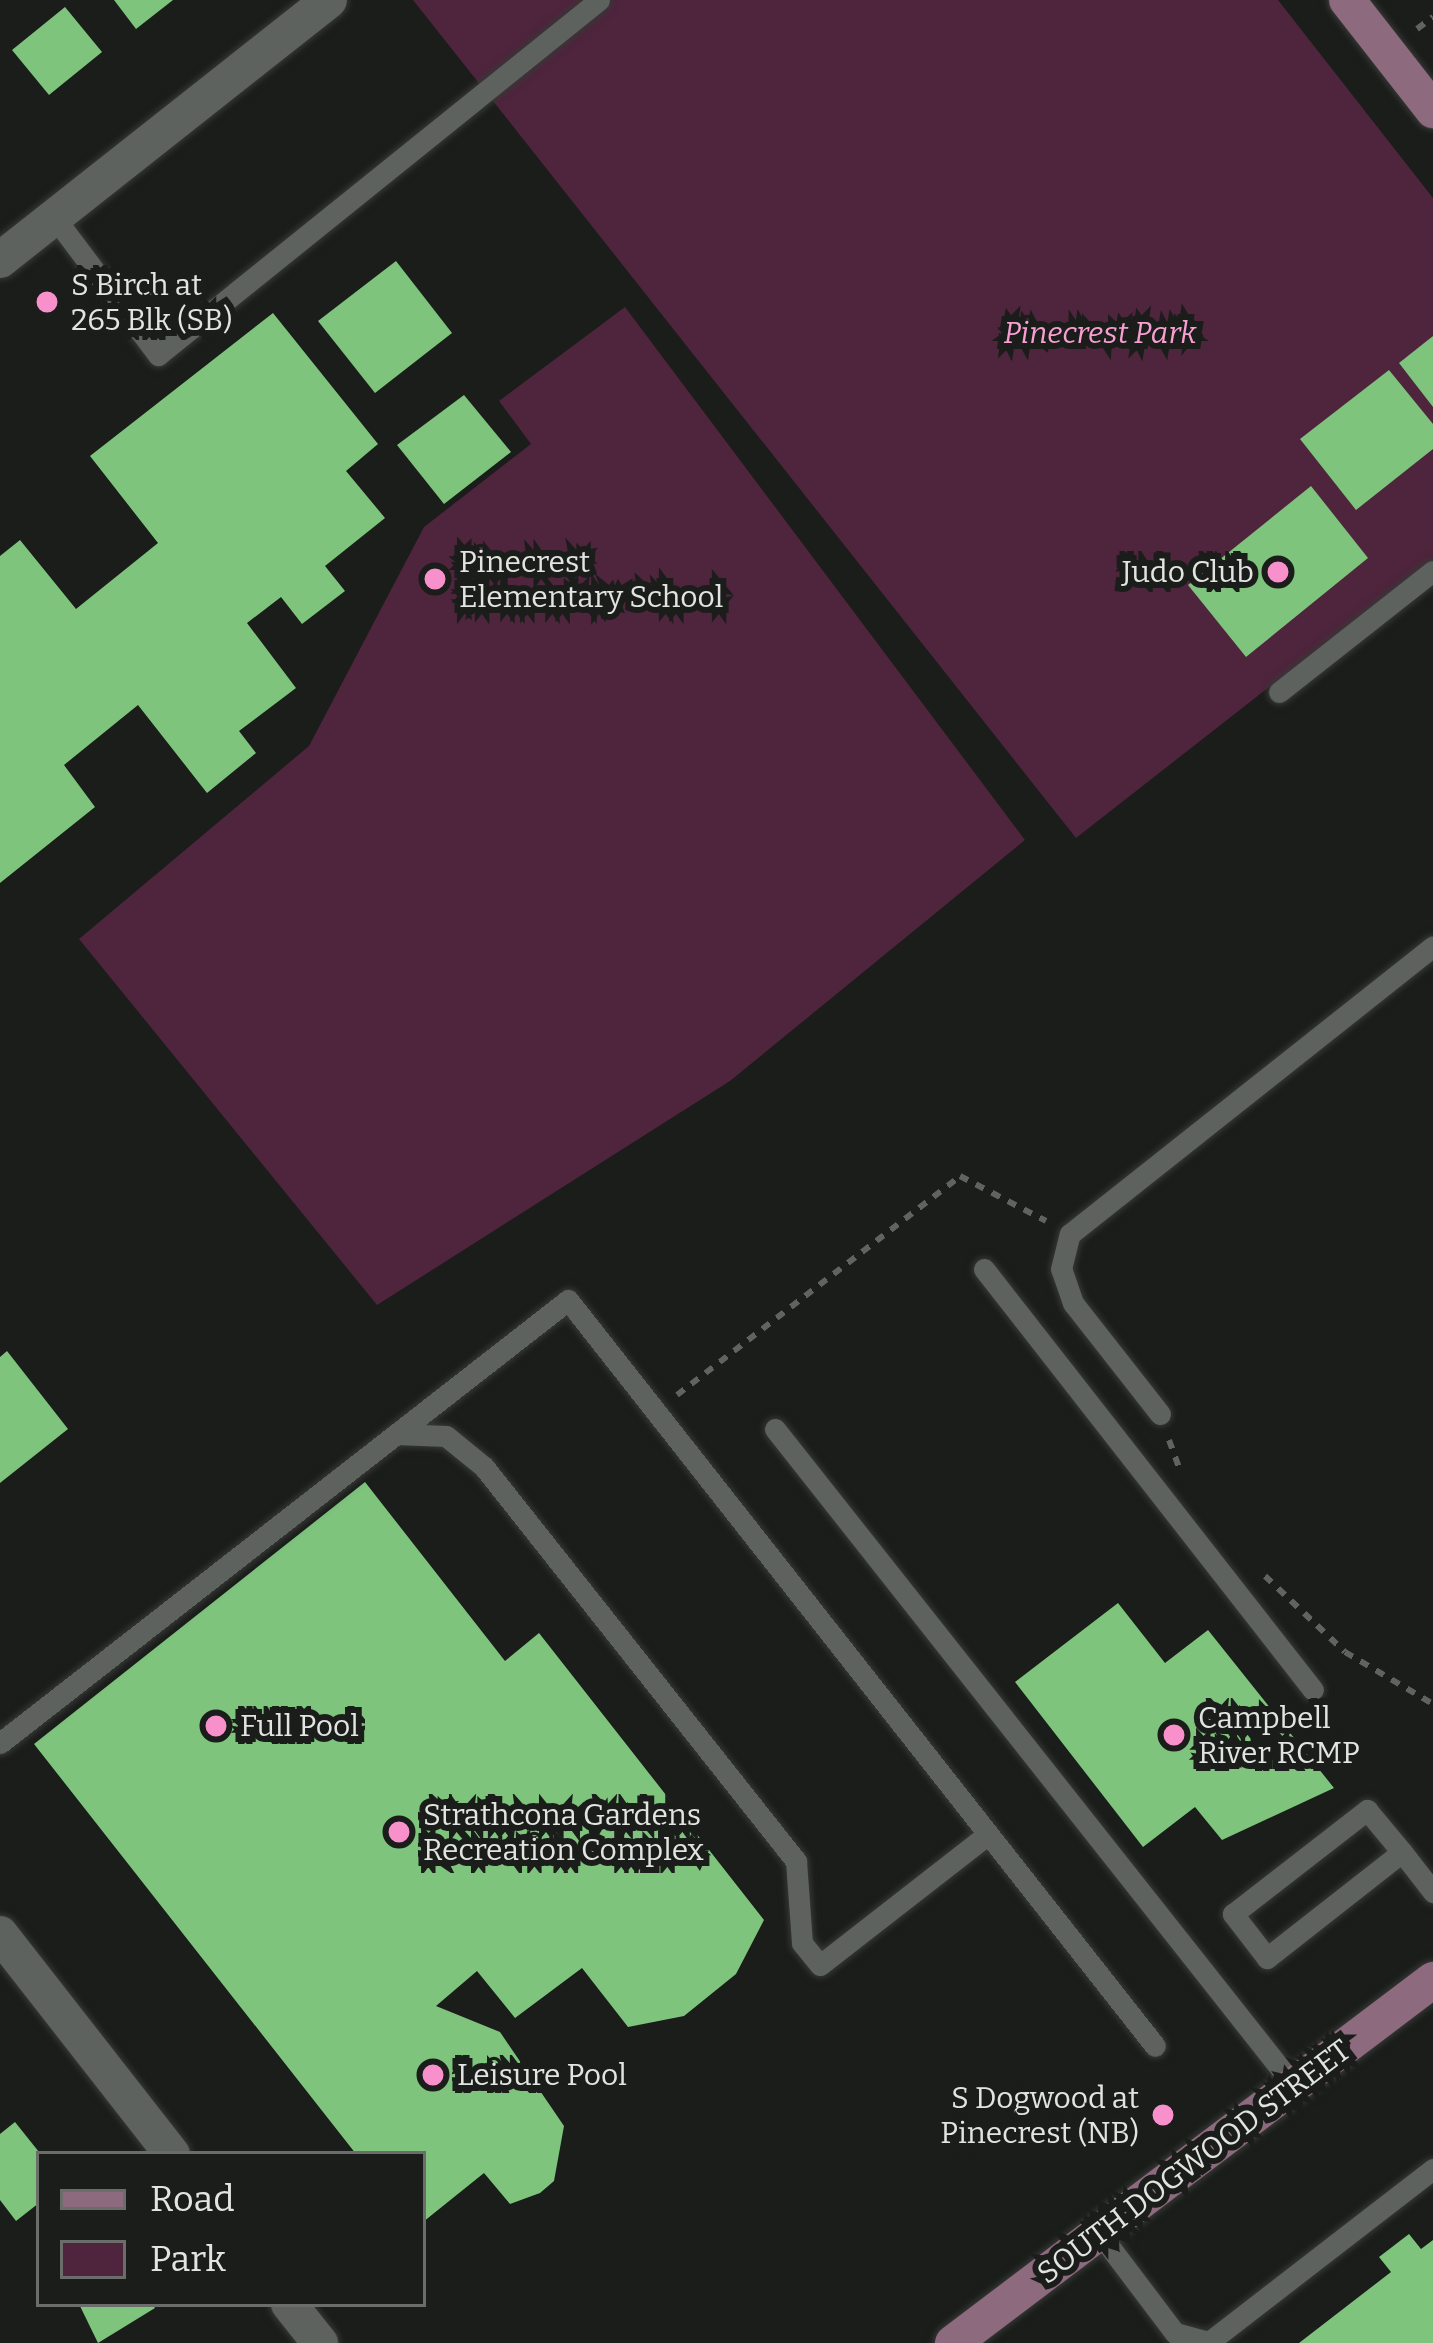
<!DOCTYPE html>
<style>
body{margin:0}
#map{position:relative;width:1433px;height:2343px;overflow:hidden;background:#1a1d1a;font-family:Bitter,serif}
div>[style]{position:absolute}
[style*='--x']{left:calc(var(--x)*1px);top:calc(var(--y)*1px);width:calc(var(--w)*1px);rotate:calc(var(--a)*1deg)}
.green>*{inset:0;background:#4f243d}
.building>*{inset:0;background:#7ec47d}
.path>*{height:6px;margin-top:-3px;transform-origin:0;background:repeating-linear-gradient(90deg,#616361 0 9px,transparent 0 18px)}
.roads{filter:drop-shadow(0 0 3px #363836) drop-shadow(0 0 3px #363836)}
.lane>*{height:21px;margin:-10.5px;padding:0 10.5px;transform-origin:10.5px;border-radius:10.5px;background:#5e625e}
.street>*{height:36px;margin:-18px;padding:0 18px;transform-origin:18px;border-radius:18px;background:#5e625e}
.secondary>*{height:36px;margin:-18px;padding:0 18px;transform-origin:18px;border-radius:18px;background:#8d6a7e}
.dots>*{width:33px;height:33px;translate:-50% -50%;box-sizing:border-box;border:6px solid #1a1d1a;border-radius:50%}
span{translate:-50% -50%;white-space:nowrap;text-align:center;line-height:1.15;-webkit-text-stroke:12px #1a1d1a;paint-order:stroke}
.poi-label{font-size:30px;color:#e2e4e2}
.left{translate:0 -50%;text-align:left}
.right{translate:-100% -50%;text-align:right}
.park-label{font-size:30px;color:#f79fd0;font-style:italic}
.street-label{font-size:30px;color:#e2e4e2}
.legend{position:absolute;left:36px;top:2151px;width:390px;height:156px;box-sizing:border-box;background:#1a1d1a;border:3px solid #6a6d6a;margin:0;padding:15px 21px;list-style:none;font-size:36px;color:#e2e4e2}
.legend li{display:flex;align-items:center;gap:24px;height:60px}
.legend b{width:60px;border:3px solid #6a6d6a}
</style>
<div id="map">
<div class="green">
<div style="clip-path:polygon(413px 0,1278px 0,1433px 198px,1433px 559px,1076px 838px)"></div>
<div style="clip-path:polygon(625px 307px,1025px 840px,730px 1081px,377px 1305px,79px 939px,309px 746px,424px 527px,531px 444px,499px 401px)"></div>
</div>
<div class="building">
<div style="clip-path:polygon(114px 0,173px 0,136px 29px)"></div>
<div style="clip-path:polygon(65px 7px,102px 52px,49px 95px,12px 50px)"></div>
<div style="clip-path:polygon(396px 261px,452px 333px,375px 393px,318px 321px)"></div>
<div style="clip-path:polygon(273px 313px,378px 444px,346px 471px,385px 518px,325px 566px,345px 591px,302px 624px,281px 597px,247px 623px,296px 688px,239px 731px,256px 753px,207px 793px,138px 705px,64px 765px,95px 807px,0 883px,0 556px,20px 540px,76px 609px,158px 543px,90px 456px)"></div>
<div style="clip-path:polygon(1433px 336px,1433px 407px,1399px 363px)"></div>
<div style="clip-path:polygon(1389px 370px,1433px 424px,1433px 449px,1356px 510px,1300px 439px)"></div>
<div style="clip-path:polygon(464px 395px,511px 452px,444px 504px,397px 445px)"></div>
<div style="clip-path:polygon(1311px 486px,1368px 558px,1246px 657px,1188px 585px)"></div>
<div style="clip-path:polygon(7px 1351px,68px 1429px,0 1483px,0 1357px)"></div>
<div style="clip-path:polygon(365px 1482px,505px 1661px,539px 1633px,764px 1920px,736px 1974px,684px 2016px,628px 2027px,582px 1968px,515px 2018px,477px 1971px,436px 2006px,500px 2032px,564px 2126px,554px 2181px,540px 2193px,510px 2204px,484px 2173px,423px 2222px,423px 2154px,356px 2154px,34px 1744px)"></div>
<div style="clip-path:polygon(1118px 1603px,1165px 1663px,1208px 1630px,1334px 1788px,1222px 1840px,1195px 1807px,1143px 1847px,1015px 1682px)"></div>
<div style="clip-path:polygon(15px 2122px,39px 2152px,39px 2203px,16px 2221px,0 2200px,0 2134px)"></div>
<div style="clip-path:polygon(1409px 2234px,1421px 2249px,1433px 2240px,1433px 2343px,1299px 2343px,1391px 2272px,1379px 2257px)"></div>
<div style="clip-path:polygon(79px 2304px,152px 2304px,155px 2308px,98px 2343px)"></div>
</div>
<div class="path">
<div style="--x:1417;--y:29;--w:20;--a:-37"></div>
<div style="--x:677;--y:1395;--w:358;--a:-37.7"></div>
<div style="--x:960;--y:1176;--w:97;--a:27.6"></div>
<div style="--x:1169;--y:1440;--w:29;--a:70"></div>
<div style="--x:1265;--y:1576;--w:110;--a:43.5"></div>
<div style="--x:1345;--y:1652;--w:102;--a:30.6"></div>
</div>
<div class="roads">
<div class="lane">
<div style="--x:54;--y:217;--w:173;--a:53"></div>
<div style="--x:158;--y:355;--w:566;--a:-38.83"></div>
<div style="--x:1279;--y:692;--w:196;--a:-38.2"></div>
<div style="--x:984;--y:1269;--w:534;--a:51.99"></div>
<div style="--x:1160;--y:1414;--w:141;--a:-128.1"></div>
<div style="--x:1073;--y:1303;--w:36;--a:-109"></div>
<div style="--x:1061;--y:1269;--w:36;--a:-76"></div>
<div style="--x:1070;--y:1234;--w:463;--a:-38.4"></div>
<div style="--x:775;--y:1429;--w:839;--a:51.68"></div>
<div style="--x:396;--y:1434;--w:50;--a:2.3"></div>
<div style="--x:446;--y:1436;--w:49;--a:39.2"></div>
<div style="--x:484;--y:1467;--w:503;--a:51.63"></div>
<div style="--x:796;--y:1861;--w:82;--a:85.8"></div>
<div style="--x:802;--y:1943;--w:28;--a:51"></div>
<div style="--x:820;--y:1965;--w:213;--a:-37.9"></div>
<div style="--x:0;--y:1743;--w:720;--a:-37.95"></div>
<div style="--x:568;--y:1300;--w:949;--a:51.8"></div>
<div style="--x:1402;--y:1852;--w:172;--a:141.9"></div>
<div style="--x:1267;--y:1958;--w:56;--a:-127.7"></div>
<div style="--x:1233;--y:1914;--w:170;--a:-37.8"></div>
<div style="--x:1367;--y:1810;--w:55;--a:50.2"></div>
<div style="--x:1402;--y:1852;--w:51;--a:52.2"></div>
<div style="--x:1100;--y:2234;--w:124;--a:52.9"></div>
<div style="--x:1175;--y:2333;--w:35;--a:15"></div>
<div style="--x:1209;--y:2342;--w:283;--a:-37.7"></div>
</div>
<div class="street">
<div style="--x:0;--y:260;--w:419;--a:-38.3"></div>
<div style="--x:0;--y:1934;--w:279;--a:52"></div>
<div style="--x:289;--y:2304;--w:50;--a:51.5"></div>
</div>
<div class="secondary">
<div style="--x:1347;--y:0;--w:140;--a:52"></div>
<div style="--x:953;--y:2343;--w:602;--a:-37.1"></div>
</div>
</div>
<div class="dots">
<div style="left:47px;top:302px;background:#f890cc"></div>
<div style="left:1278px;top:572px;background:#f890cc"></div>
<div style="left:435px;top:579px;background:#f890cc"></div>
<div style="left:216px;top:1726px;background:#f890cc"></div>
<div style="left:1174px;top:1735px;background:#f890cc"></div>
<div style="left:399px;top:1832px;background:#f890cc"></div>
<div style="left:433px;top:2075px;background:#f890cc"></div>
<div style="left:1163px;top:2115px;background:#f890cc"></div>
</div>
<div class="poi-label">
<span class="left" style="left:71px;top:302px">S Birch at<br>265 Blk (SB)</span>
<span class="left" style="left:459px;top:579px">Pinecrest<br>Elementary School</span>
<span class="right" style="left:1254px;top:572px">Judo Club</span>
<span class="left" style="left:1198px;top:1735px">Campbell<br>River RCMP</span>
<span class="left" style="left:240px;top:1726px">Full Pool</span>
<span class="left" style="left:423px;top:1832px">Strathcona Gardens<br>Recreation Complex</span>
<span class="left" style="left:457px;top:2075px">Leisure Pool</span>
<span class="right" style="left:1139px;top:2115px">S Dogwood at<br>Pinecrest (NB)</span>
</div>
<div class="park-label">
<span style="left:1100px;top:333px">Pinecrest Park</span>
</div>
<div class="street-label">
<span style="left:1194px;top:2162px;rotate:-37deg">SOUTH DOGWOOD STREET</span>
</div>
<ul class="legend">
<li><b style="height:15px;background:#8d6a7e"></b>Road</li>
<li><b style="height:33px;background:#4f243d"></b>Park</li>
</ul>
</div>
